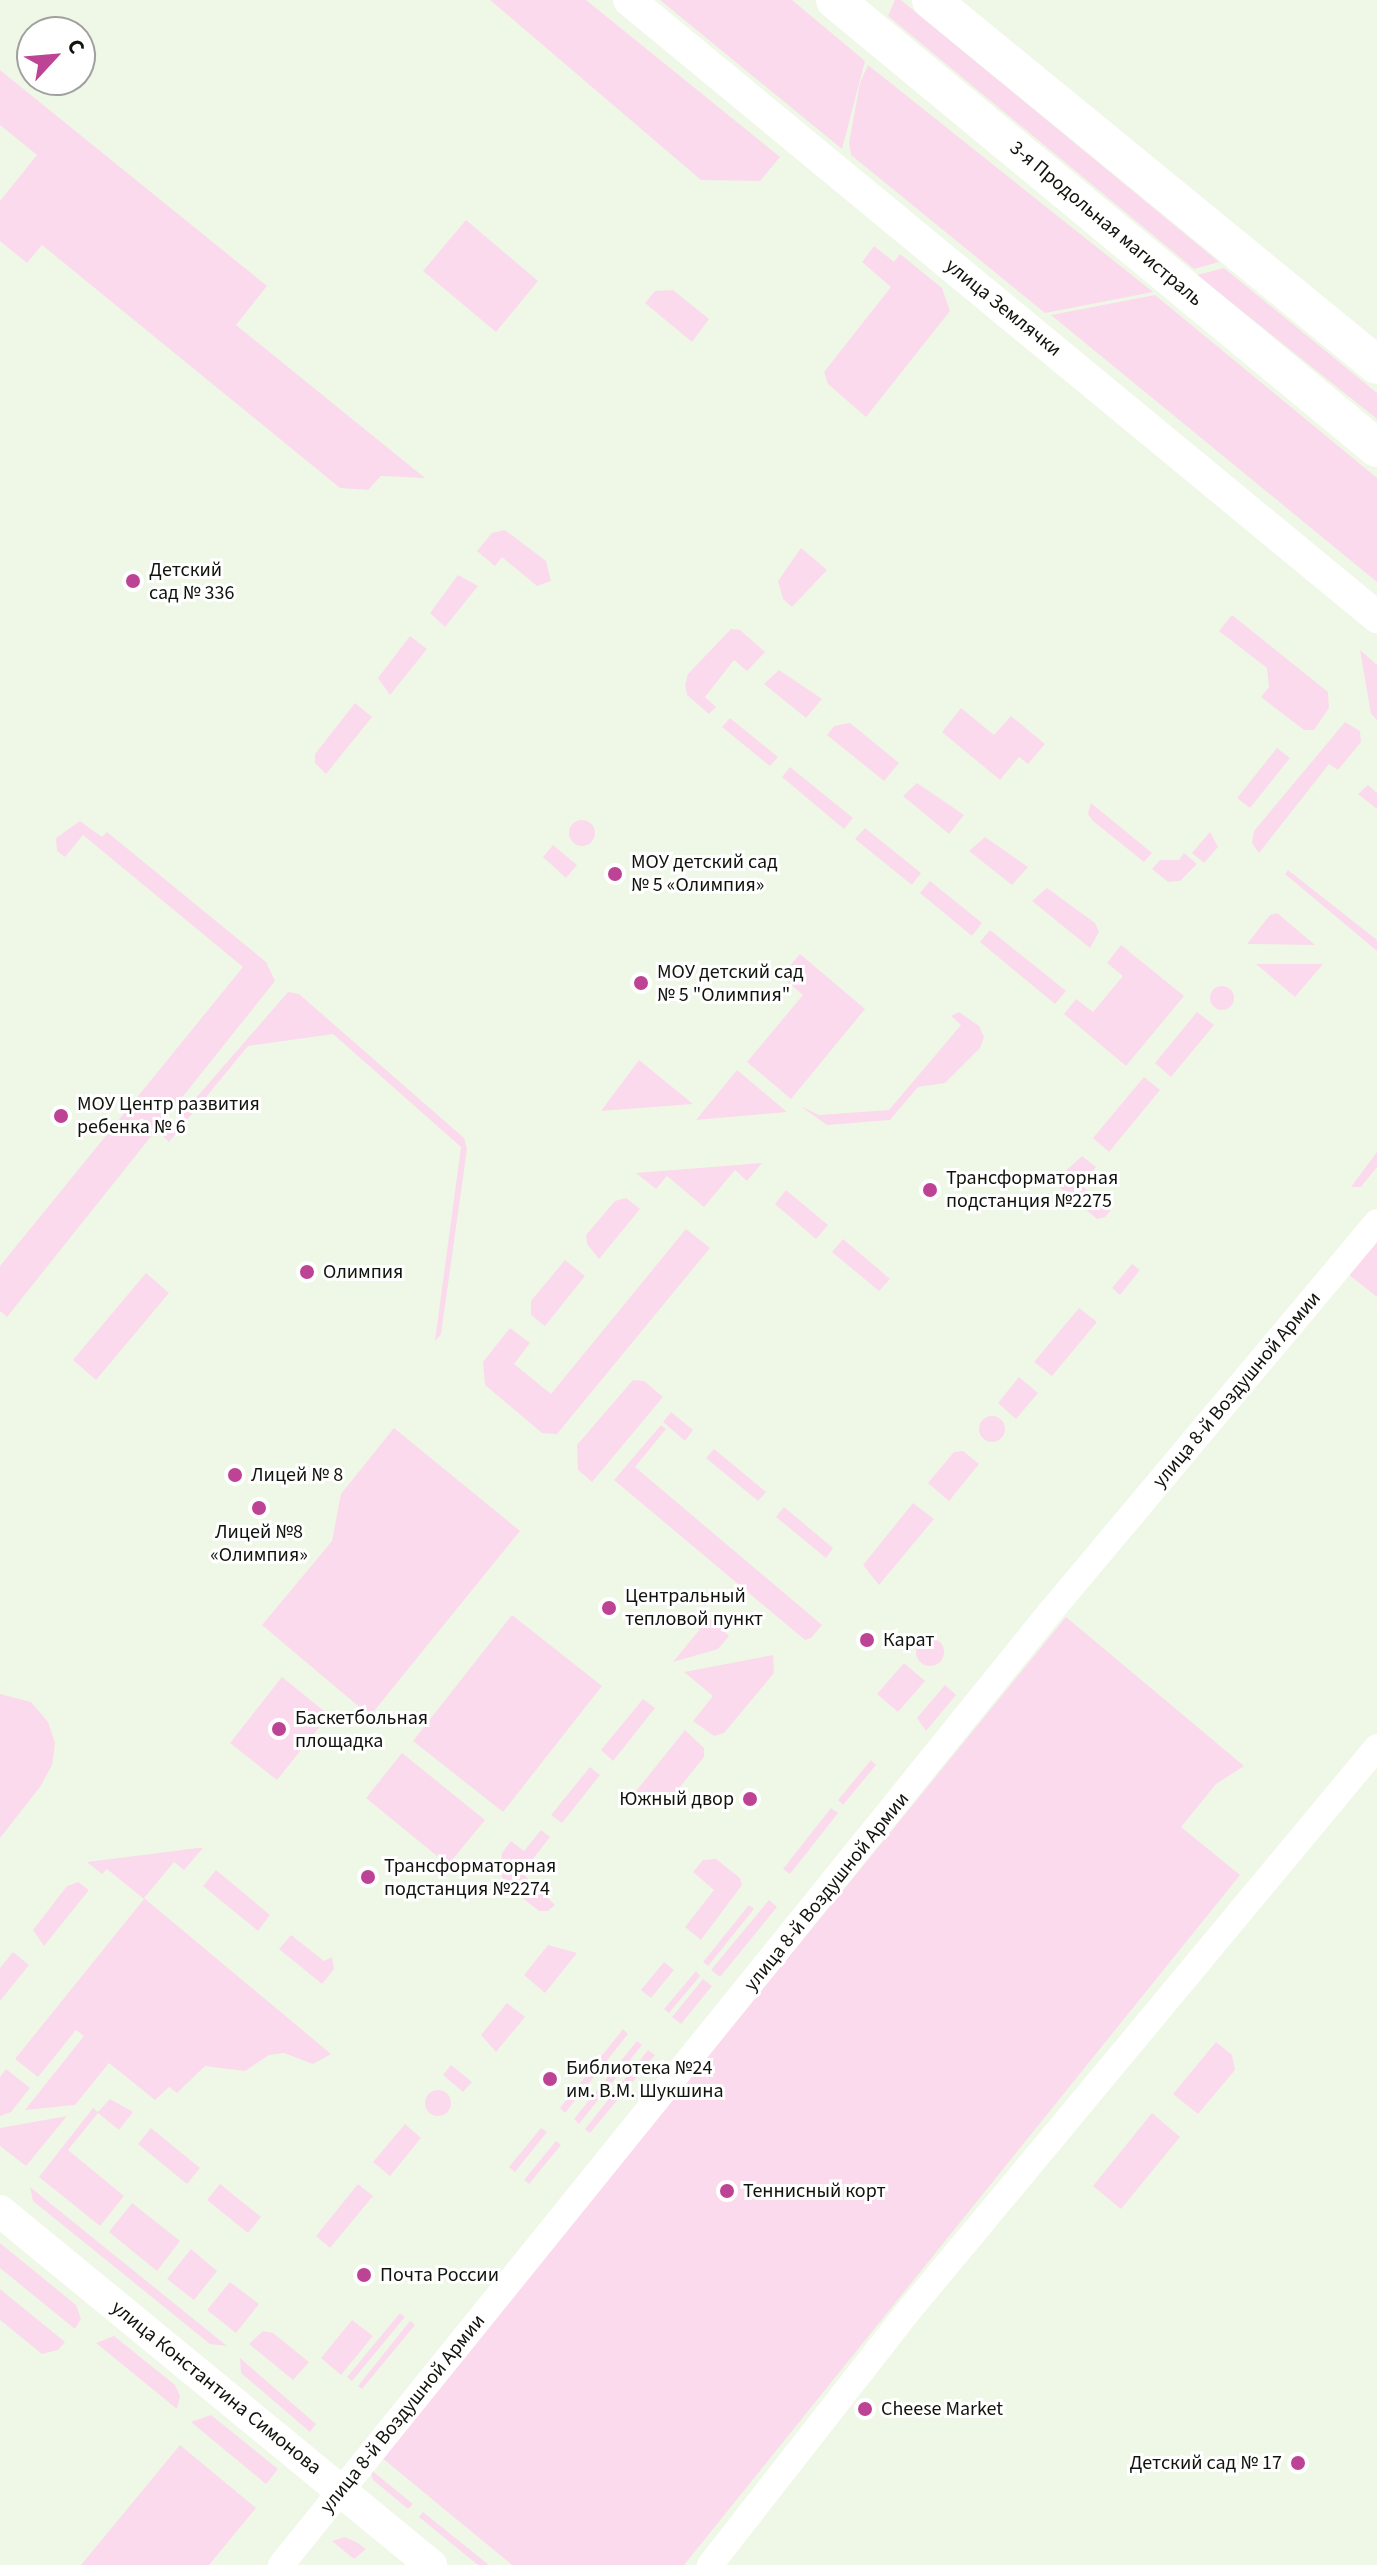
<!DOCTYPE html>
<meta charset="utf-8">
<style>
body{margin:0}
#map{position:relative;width:1377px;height:2565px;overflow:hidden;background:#eff8e6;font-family:"Source Sans 3",sans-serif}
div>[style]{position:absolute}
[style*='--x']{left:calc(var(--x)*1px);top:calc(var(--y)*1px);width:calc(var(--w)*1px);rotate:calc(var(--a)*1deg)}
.green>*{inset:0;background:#fbdaed}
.round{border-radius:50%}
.minor>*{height:26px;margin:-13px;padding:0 13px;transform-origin:13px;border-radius:13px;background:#fff}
.major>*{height:32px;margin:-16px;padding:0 16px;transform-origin:16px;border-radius:16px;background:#fff}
.highway>*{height:38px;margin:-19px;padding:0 19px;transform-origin:19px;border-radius:19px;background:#fff}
.dots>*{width:22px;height:22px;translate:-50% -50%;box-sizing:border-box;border:4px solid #fff;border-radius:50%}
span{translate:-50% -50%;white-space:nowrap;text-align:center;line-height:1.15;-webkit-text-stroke:6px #fff;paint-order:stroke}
.street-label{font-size:20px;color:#11130d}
.poi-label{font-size:20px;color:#11130d}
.left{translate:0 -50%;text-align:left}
.right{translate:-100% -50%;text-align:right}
.north{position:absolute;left:16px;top:16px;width:80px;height:80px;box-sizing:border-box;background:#fff;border:2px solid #a0a19e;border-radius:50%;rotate:64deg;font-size:22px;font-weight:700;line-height:32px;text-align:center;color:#11130d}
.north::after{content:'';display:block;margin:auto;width:28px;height:36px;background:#bd4395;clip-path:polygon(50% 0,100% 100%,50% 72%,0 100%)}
</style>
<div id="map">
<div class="green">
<div style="clip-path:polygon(490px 0,586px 0,780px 157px,760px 181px,701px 180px)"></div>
<div style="clip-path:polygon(660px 0,792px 0,865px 61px,842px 149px)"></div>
<div style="clip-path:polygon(895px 0,901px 0,1219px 262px,1194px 269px,888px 16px)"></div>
<div style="clip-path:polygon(868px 65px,1153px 292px,1045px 313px,851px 155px,849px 143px,860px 83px)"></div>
<div style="clip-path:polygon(0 70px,267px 286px,236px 325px,425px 478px,381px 476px,368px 490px,340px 488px,42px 245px,27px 263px,0 241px,0 201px,37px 155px,0 125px)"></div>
<div style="clip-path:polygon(466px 220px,538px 281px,496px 332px,423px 271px)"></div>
<div style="clip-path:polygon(874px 246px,894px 262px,900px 254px,942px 288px,950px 311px,866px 417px,828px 384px,824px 372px,891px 287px,862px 262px)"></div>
<div style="clip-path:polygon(1224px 268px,1377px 393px,1377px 419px,1197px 275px)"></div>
<div style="clip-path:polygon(673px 290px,709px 319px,692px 342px,645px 303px,655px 291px)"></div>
<div style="clip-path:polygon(1155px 295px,1377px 478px,1377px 582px,1051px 315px)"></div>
<div style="clip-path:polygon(505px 530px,546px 561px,551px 581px,537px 586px,502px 557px,495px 566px,477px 551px,492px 533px)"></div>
<div style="clip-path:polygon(801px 548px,827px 570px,792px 607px,783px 599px,778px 581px)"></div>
<div style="clip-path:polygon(458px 575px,478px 586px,445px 627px,430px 613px)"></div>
<div style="clip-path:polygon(1232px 615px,1328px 692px,1329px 708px,1314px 730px,1304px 730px,1261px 697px,1269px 687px,1267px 668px,1219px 631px)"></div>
<div style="clip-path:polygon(731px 629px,740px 630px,765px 652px,747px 671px,734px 660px,705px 697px,716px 707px,709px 714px,687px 695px,685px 685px,688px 674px)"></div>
<div style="clip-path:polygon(410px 636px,427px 649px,390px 695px,378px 678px)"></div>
<div style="clip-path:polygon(1360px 650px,1377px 665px,1377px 720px,1371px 714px)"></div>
<div style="clip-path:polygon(779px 670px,822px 699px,806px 718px,764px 684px)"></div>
<div style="clip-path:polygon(355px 703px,372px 717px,326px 774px,315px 763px,315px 754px)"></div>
<div style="clip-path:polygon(961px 708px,994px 735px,1011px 716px,1045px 744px,1028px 764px,1019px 757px,1000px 780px,942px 732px)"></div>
<div style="clip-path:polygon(730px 718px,778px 757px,770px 766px,722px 727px)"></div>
<div style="clip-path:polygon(1345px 722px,1360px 731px,1361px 742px,1338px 770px,1329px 764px,1259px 853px,1252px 843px,1254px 831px)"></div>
<div style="clip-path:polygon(850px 723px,899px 763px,884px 781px,827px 735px,834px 726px)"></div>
<div style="clip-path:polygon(1277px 748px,1290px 758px,1250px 808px,1237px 798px)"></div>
<div style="clip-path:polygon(790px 767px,853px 818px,844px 829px,782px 777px)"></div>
<div style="clip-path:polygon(917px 783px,964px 815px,949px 834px,903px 796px)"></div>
<div style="clip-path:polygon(1368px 785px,1377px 793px,1377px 809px,1358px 794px)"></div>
<div style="clip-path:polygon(1091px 803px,1152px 853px,1144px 862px,1093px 821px,1088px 814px)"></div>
<div class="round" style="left:569px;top:820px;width:26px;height:26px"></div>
<div style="clip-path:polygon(80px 821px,102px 837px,107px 832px,266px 962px,275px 981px,7px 1317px,0 1311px,0 1266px,243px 967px,83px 835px,65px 857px,57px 851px,56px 838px)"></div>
<div style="clip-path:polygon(865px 828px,921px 873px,912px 885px,855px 839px)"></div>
<div style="clip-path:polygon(1210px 832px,1218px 847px,1204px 863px,1192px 853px)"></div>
<div style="clip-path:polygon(985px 837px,1028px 867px,1012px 885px,969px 851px)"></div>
<div style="clip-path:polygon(553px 845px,577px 865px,566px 878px,543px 857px)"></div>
<div style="clip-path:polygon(1184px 853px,1197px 864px,1180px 881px,1168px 882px,1152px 869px,1160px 860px,1179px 860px)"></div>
<div style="clip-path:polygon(1288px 870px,1377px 940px,1377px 951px,1285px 874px)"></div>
<div style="clip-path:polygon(930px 881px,982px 923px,972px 936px,920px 893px)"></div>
<div style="clip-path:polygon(1047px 888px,1095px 923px,1099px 932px,1090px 948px,1032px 901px)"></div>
<div style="clip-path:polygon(1277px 913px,1315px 945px,1247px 944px,1270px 915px)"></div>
<div style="clip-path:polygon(990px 930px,1066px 991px,1055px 1004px,980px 942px)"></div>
<div style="clip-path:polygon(1121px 945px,1184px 996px,1126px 1066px,1064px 1014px,1076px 999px,1093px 1012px,1123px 976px,1107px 963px)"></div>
<div style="clip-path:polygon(800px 954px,865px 1009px,791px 1099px,747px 1062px,803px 995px,781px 976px)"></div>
<div style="clip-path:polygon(1256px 964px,1323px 964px,1295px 997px)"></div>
<div class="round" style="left:1210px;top:986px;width:24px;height:24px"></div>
<div style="clip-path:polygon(288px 992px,299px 994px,464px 1138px,467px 1149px,441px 1334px,435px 1341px,461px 1147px,333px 1034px,248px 1046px,169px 1142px,163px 1136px)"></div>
<div style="clip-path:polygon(959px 1012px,979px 1026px,984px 1037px,980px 1048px,945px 1083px,918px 1087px,890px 1120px,827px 1125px,800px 1106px,819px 1115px,889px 1110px,961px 1025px,951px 1016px)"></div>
<div style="clip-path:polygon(1197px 1012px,1214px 1025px,1171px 1077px,1155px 1063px)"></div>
<div style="clip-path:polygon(639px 1060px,693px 1104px,601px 1111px)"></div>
<div style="clip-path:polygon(737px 1070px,787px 1112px,696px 1120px)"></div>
<div style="clip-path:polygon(1144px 1077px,1160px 1090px,1109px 1152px,1093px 1138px)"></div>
<div style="clip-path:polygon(1377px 1152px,1377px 1167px,1361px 1187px,1351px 1187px)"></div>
<div style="clip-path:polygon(1082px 1156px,1096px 1167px,1081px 1185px,1111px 1210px,1105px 1217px,1097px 1219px,1059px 1187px,1060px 1176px)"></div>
<div style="clip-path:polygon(762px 1163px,747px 1181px,735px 1170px,704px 1207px,667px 1176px,656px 1189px,636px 1173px)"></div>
<div style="clip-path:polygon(786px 1190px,828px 1225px,816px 1239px,775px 1204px)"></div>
<div style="clip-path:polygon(626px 1198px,640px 1209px,599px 1259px,587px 1244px,586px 1235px,615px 1201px)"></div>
<div style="clip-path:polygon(686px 1229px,710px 1248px,557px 1434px,542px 1433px,485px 1385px,483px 1362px,510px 1328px,530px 1343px,514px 1364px,551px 1394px)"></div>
<div style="clip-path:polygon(843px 1239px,890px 1279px,879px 1291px,832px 1252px)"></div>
<div style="clip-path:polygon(1377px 1239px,1377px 1297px,1348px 1274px)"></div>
<div style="clip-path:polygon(565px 1260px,585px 1276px,545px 1326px,531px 1315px,531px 1301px)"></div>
<div style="clip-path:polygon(1132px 1264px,1140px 1270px,1120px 1295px,1112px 1288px)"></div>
<div style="clip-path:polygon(146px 1273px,169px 1293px,96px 1380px,73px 1360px)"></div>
<div style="clip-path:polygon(1079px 1308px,1097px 1322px,1052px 1376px,1034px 1362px)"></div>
<div style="clip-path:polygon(1019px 1377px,1038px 1393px,1016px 1419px,998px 1403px)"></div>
<div style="clip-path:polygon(633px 1380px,644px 1381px,663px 1397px,592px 1482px,578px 1470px,577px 1445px)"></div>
<div style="clip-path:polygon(671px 1412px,693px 1430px,685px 1441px,663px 1422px)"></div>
<div class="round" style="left:979px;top:1416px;width:26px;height:26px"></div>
<div style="clip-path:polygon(661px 1425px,666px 1429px,635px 1467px,822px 1625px,811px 1638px,805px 1640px,614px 1480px)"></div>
<div style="clip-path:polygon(394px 1428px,520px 1531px,370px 1716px,262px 1625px,332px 1541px,341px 1494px)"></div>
<div style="clip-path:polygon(714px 1449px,766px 1492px,758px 1501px,706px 1458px)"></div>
<div style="clip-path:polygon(963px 1451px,979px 1464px,949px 1501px,928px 1483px,954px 1452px)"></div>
<div style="clip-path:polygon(913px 1503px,934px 1519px,879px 1585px,863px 1565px)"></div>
<div style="clip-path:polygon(784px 1507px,833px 1548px,826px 1558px,776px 1517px)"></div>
<div style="clip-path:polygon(512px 1615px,602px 1686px,503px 1812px,413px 1741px)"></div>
<div style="clip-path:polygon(1066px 1617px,1244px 1766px,1216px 1784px,1181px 1827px,1240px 1875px,684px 2565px,512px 2565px,381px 2457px)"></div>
<div style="clip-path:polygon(709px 1618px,729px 1636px,718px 1649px,673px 1662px)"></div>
<div class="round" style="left:916px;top:1638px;width:28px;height:28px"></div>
<div style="clip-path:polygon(773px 1655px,774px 1673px,724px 1733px,714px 1736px,693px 1721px,713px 1696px,684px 1672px)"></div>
<div style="clip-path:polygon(904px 1663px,925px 1681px,898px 1712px,877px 1694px)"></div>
<div style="clip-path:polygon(282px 1677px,329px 1715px,277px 1780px,230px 1743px)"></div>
<div style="clip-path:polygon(945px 1685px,956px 1695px,926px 1731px,917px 1718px)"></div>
<div style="clip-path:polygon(0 1694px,31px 1702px,48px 1722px,55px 1743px,52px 1765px,40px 1787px,0 1838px)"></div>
<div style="clip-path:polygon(643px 1699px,655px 1708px,613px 1761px,601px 1750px)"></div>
<div style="clip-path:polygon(685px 1730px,704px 1748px,704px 1757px,668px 1802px,659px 1795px,649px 1808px,633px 1795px)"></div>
<div style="clip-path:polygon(402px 1753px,485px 1820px,448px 1865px,366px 1798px)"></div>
<div style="clip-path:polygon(871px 1760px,876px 1765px,843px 1805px,838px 1800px)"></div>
<div style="clip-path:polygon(590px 1767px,600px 1775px,562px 1823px,551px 1815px)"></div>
<div style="clip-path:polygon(831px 1808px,838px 1813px,790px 1874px,783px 1869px)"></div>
<div style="clip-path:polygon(541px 1830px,550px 1837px,522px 1873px,555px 1905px,548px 1911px,539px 1911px,506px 1885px,500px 1873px,502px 1853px,511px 1841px,524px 1851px)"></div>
<div style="clip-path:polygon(198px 1848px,203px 1848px,184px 1870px,174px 1862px,144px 1898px,331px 2054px,313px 2064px,284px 2053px,269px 2055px,245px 2071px,205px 2066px,177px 2093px,169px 2087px,155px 2100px,109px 2063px,75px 2105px,25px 2110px,84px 2036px,76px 2030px,38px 2077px,15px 2059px,144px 1899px,107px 1869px,102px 1874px,87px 1862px)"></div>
<div style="clip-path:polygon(716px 1859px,740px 1878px,742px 1885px,701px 1940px,685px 1927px,714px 1890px,693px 1872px,703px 1860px)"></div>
<div style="clip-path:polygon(216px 1870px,270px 1915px,258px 1931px,203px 1886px)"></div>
<div style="clip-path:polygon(78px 1882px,89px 1890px,44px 1946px,33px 1930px,67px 1886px)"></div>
<div style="clip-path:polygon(769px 1900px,777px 1907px,720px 1977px,711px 1970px)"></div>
<div style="clip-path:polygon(749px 1905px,754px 1909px,708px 1966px,703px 1962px)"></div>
<div style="clip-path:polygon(291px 1935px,324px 1961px,332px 1957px,334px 1969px,322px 1984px,279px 1949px)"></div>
<div style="clip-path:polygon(548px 1945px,577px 1953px,545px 1993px,524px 1975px)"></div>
<div style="clip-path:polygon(13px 1952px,29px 1965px,0 2001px,0 1968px)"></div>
<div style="clip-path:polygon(664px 1962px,674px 1970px,651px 1998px,641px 1990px)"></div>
<div style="clip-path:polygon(696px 1971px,700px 1976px,669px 2013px,664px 2009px)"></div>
<div style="clip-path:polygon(703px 1979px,712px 1986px,681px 2024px,672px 2017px)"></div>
<div style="clip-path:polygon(507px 2003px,525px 2017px,496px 2052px,481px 2035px)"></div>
<div style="clip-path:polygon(623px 2029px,628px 2034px,565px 2113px,560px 2108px)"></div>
<div style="clip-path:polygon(637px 2041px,642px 2045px,579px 2124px,574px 2119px)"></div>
<div style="clip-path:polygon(1216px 2042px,1232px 2055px,1235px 2070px,1198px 2114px,1173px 2094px)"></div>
<div style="clip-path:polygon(648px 2050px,655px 2055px,590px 2133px,585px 2129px)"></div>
<div style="clip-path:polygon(451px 2065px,472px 2082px,463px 2092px,443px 2075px)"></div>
<div style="clip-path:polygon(6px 2069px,30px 2088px,11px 2112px,0 2116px,0 2077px)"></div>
<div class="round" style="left:425px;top:2090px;width:26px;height:26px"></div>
<div style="clip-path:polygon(110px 2099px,133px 2112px,119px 2130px,98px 2113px,68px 2150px,124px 2196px,100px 2226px,39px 2177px,93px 2108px,98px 2112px)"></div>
<div style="clip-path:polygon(1152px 2113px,1180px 2137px,1121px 2209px,1093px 2186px)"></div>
<div style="clip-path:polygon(67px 2116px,26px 2166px,0 2146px,0 2128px)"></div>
<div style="clip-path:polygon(405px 2124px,421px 2138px,390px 2176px,373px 2162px)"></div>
<div style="clip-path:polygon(151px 2128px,200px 2168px,187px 2184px,138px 2144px)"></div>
<div style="clip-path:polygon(541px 2128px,547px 2132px,515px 2172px,509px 2167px)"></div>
<div style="clip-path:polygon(556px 2141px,561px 2145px,529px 2184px,524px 2180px)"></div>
<div style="clip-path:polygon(220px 2184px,261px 2217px,248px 2233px,207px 2200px)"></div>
<div style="clip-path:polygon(358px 2184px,373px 2196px,330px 2248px,316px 2236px)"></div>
<div style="clip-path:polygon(30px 2187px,227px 2346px,210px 2344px,33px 2201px)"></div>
<div style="clip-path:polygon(132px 2203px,180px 2241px,157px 2271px,109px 2232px)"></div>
<div style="clip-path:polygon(0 2243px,76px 2305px,81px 2319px,75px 2329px,0 2268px)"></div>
<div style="clip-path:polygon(191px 2249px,217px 2271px,194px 2300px,167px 2279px)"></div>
<div style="clip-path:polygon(230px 2282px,259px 2304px,236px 2333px,207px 2310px)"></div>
<div style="clip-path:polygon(0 2289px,65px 2342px,58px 2350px,42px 2354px,0 2320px)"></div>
<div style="clip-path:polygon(400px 2313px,405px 2317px,352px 2381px,347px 2377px)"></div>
<div style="clip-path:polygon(352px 2320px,373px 2336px,341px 2375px,321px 2358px)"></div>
<div style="clip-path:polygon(410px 2321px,415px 2325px,362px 2389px,358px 2386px)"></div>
<div style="clip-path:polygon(263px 2331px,273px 2333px,309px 2362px,293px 2380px,249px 2344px)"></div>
<div style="clip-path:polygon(114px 2336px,175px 2385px,180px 2396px,177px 2409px,96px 2343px)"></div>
<div style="clip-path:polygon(240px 2358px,316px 2424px,310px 2432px,241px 2373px)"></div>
<div style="clip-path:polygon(211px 2415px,278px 2469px,266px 2484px,191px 2422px)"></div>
<div style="clip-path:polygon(180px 2445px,256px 2508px,209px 2565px,81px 2565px)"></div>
<div style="clip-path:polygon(370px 2469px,413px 2504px,408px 2509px,373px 2480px)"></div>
<div style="clip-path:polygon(423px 2512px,489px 2565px,478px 2565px,419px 2517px)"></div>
<div style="clip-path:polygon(345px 2537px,358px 2543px,366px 2549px,354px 2559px,332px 2541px)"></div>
</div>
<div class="minor">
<div style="--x:281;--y:2565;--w:1227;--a:-51.09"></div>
<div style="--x:1052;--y:1610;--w:506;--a:-50.05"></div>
<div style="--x:710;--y:2565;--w:318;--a:-52"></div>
<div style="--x:906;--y:2314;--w:737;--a:-50.28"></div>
</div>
<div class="major">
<div style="--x:629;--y:0;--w:970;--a:39.52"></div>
<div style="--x:0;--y:2211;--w:558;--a:39.4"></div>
</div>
<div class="highway">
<div style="--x:835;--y:0;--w:703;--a:39.58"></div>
<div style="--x:931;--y:0;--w:576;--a:39.3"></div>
</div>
<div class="dots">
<div style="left:133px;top:581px;background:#bd4395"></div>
<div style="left:615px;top:874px;background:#bd4395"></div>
<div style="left:641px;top:983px;background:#bd4395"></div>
<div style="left:61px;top:1116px;background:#bd4395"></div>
<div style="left:930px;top:1190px;background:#bd4395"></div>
<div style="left:307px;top:1272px;background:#bd4395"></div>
<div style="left:235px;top:1475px;background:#bd4395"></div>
<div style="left:259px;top:1508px;background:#bd4395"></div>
<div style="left:609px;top:1608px;background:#bd4395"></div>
<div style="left:867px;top:1640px;background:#bd4395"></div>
<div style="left:279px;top:1729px;background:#bd4395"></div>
<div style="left:750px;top:1799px;background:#bd4395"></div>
<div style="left:368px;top:1877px;background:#bd4395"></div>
<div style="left:550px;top:2079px;background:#bd4395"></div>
<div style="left:727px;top:2191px;background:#bd4395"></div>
<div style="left:364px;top:2275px;background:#bd4395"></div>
<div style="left:865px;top:2409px;background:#bd4395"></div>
<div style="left:1298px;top:2463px;background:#bd4395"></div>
</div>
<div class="street-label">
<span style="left:1106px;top:224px;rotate:40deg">3-я Продольная магистраль</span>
<span style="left:1003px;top:308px;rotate:39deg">улица Землячки</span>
<span style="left:1237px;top:1390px;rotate:-50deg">улица 8-й Воздушной Армии</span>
<span style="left:827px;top:1892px;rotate:-51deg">улица 8-й Воздушной Армии</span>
<span style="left:216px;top:2388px;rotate:39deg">улица Константина Симонова</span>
<span style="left:403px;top:2414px;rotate:-51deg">улица 8-й Воздушной Армии</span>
</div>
<div class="poi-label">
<span class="left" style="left:149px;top:582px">Детский<br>сад № 336</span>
<span class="left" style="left:631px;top:874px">МОУ детский сад<br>№ 5 «Олимпия»</span>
<span class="left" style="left:657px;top:984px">МОУ детский сад<br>№ 5 "Олимпия"</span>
<span class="left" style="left:77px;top:1116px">МОУ Центр развития<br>ребенка № 6</span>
<span class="left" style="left:946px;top:1190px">Трансформаторная<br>подстанция №2275</span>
<span class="left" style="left:323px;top:1272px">Олимпия</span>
<span class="left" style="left:251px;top:1475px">Лицей № 8</span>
<span style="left:259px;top:1544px">Лицей №8<br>«Олимпия»</span>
<span class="left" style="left:625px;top:1608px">Центральный<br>тепловой пункт</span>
<span class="left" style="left:883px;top:1640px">Карат</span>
<span class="left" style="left:295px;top:1730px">Баскетбольная<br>площадка</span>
<span class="right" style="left:734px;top:1799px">Южный двор</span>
<span class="left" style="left:384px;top:1878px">Трансформаторная<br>подстанция №2274</span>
<span class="left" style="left:566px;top:2080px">Библиотека №24<br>им. В.М. Шукшина</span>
<span class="left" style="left:743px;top:2191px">Теннисный корт</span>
<span class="left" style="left:380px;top:2275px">Почта России</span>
<span class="left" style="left:881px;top:2409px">Cheese Market</span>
<span class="right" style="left:1282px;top:2463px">Детский сад № 17</span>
</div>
<div class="north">С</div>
</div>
